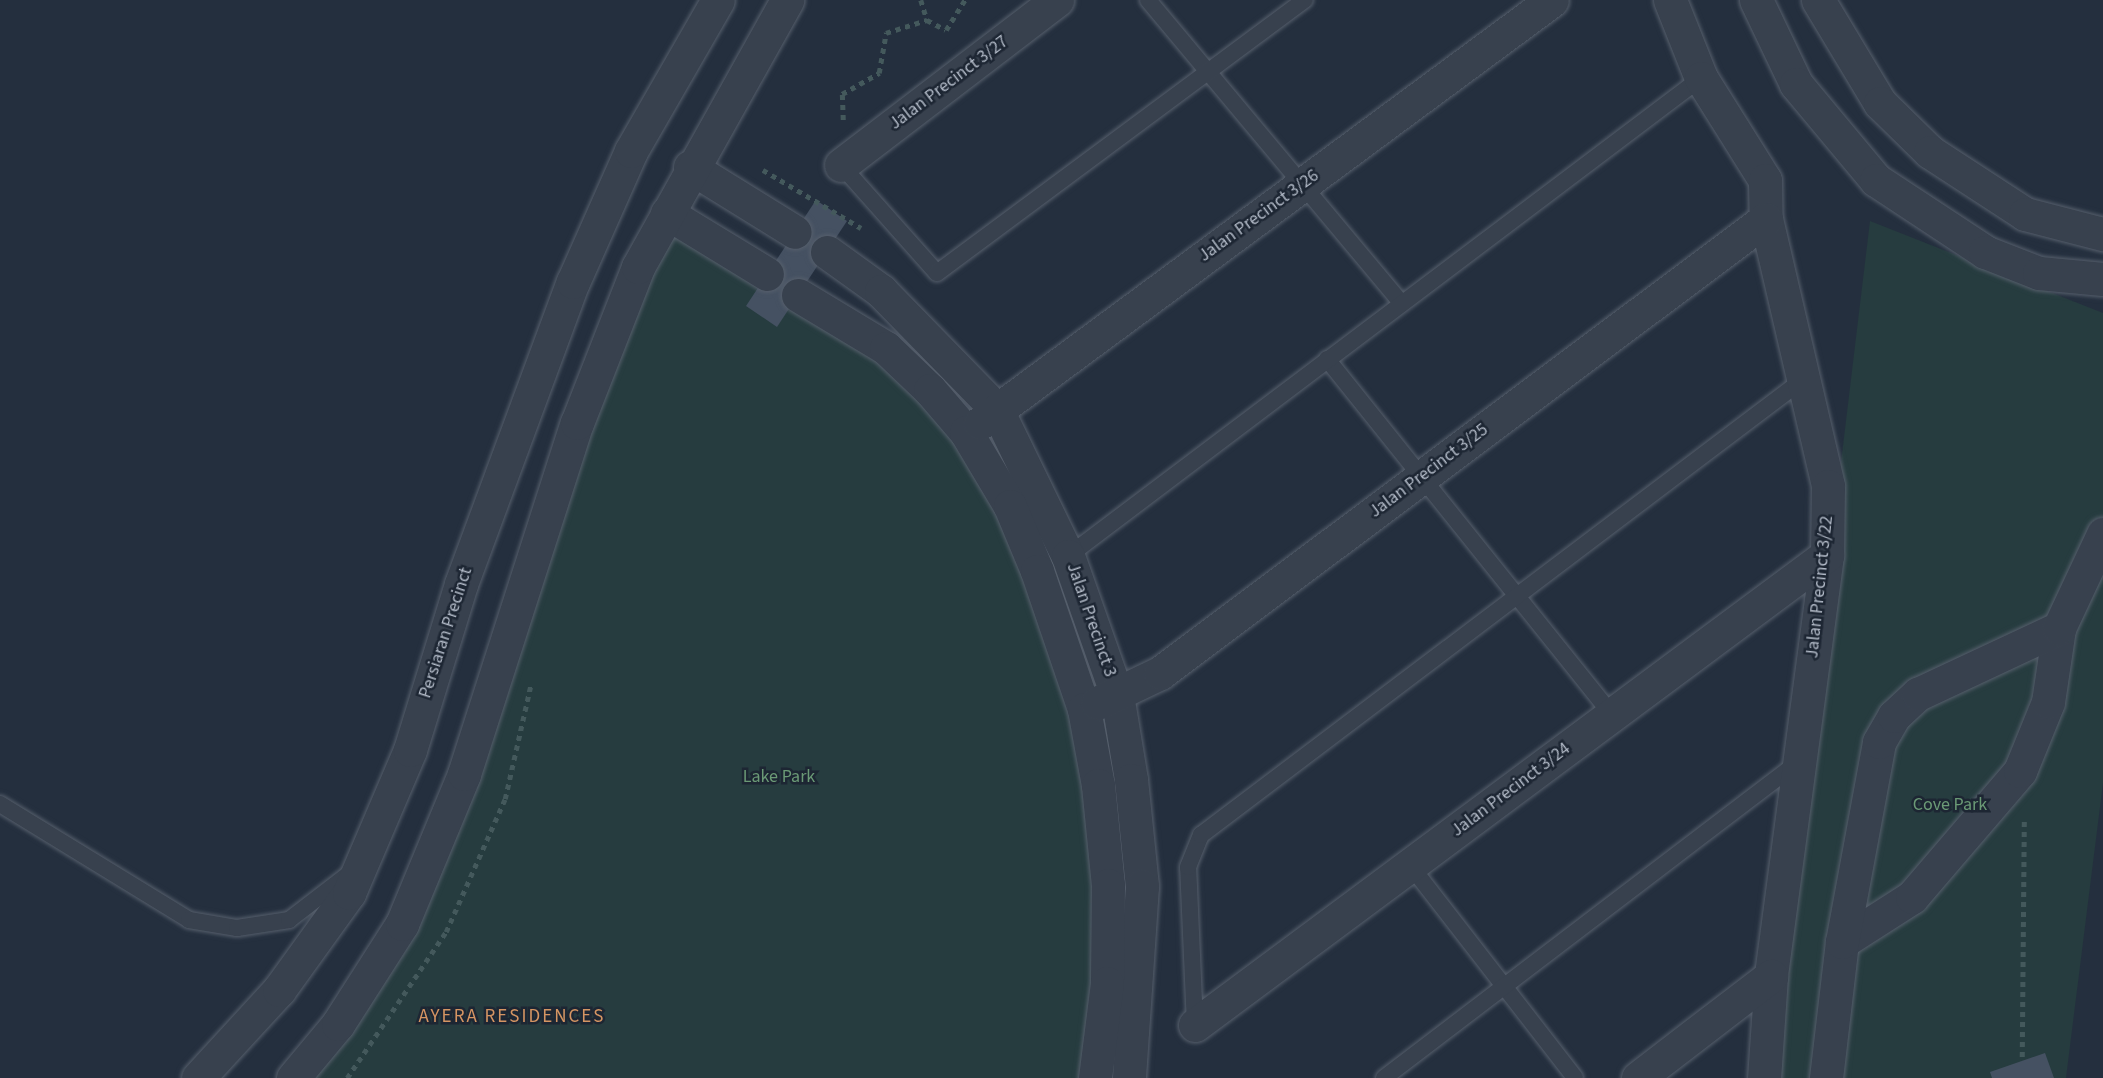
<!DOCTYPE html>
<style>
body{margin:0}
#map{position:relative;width:2103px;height:1078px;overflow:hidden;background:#242f3e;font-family:"Source Sans 3",sans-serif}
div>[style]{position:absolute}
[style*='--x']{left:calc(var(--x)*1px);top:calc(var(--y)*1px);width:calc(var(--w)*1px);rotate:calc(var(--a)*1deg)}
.green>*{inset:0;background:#263c3f}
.building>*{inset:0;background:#455162}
.path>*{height:4.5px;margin-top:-2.25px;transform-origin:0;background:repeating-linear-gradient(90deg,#44595c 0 5px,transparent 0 10px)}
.roads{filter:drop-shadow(0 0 2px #565f6c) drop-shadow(0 0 2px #565f6c)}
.lane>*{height:16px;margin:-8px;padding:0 8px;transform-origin:8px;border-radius:8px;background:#38414e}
.street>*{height:33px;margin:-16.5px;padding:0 16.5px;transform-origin:16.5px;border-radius:16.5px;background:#38414e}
span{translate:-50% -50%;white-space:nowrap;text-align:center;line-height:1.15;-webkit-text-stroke:5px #1d2633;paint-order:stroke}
.street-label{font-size:18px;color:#b4bcc9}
.park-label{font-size:18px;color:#6b9a76}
.neighbourhood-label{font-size:19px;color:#d59563;letter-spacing:2px}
</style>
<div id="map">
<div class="green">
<div style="clip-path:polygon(667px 213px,854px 327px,1010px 506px,1098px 785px,1094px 1078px,290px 1078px,409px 907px)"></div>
<div style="clip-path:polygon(1870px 221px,2103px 313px,2103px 783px,2066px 1078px,1767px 1078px)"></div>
</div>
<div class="building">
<div style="clip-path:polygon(816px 200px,847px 221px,777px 327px,746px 306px)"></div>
<div style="clip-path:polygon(2045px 1053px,2054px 1078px,1992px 1078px,1990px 1072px)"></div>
</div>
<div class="path">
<div style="--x:921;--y:0;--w:21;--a:73"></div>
<div style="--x:927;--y:20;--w:21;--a:28"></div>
<div style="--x:946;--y:30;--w:36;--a:-58"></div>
<div style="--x:843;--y:120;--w:26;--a:-92"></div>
<div style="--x:842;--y:94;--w:43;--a:-29.6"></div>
<div style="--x:879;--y:73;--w:41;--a:-80.1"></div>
<div style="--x:886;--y:33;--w:43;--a:-17.6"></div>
<div style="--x:763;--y:170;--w:114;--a:30.6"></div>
<div style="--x:2022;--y:1057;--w:237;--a:-89.5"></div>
<div style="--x:347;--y:1078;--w:176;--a:-55.9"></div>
<div style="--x:446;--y:932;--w:145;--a:-66.1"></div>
<div style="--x:505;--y:799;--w:118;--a:-77.3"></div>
</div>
<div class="roads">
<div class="lane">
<div style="--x:1148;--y:0;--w:395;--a:50.1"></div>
<div style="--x:841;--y:165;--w:144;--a:48.4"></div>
<div style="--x:937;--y:273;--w:458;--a:-36.6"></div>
<div style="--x:1327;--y:359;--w:456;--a:51.3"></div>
<div style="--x:1068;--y:556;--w:793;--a:-37.06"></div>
<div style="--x:0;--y:804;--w:222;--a:31.5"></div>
<div style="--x:189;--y:920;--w:49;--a:9.5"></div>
<div style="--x:237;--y:928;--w:53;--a:-8.7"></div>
<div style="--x:289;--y:920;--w:77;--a:-37.6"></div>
<div style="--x:1410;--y:865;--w:269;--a:52.2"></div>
<div style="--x:1195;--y:1025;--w:158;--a:-92.5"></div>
<div style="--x:1188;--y:867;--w:35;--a:-68"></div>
<div style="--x:1201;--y:835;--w:757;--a:-37.11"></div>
<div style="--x:1384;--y:1078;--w:519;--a:-37.33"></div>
</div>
<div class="street">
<div style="--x:1670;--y:0;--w:84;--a:68.3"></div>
<div style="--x:1701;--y:78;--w:120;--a:57.9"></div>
<div style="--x:1765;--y:180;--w:39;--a:89"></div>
<div style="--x:1766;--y:219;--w:274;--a:76.9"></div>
<div style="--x:1828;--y:486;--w:69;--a:90.8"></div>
<div style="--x:1827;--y:555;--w:425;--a:97.6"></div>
<div style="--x:1771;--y:976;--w:102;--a:93.9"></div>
<div style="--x:1756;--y:0;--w:93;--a:64.5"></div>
<div style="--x:1796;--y:84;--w:125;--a:50.2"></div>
<div style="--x:1876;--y:180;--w:131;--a:33.4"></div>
<div style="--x:1985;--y:252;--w:58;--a:21.3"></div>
<div style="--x:2039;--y:273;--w:64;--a:5.4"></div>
<div style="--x:1818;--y:0;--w:120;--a:59"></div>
<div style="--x:1880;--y:103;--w:70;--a:44.4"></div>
<div style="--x:1930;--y:152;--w:113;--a:33.1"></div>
<div style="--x:2025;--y:214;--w:81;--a:14.4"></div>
<div style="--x:841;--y:165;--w:272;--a:-37.4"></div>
<div style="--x:690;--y:167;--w:123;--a:31.8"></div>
<div style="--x:667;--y:213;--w:117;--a:31.4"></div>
<div style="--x:827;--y:252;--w:67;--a:35.8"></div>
<div style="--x:881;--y:291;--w:166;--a:45.7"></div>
<div style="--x:997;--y:410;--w:162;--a:64.1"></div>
<div style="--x:1068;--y:556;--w:147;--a:70.6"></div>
<div style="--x:1117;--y:695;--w:86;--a:80.6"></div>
<div style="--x:1131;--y:780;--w:107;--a:84.1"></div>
<div style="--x:1142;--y:886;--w:192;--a:93.9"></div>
<div style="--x:798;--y:295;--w:103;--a:31.1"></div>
<div style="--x:886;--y:348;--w:61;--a:43.7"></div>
<div style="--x:930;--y:390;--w:55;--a:49.4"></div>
<div style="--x:966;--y:432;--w:86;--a:59.3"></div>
<div style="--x:1010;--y:506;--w:70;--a:67.4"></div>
<div style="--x:1037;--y:571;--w:146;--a:71.2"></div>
<div style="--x:1084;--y:709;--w:77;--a:79.6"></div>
<div style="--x:1098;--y:785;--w:100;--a:84.3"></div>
<div style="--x:1108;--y:885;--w:98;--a:90.6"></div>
<div style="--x:1107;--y:983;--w:96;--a:97.2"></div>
<div style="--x:980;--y:423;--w:711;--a:-36.48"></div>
<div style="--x:1097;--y:703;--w:70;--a:-25.5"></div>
<div style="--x:1160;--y:673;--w:757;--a:-36.84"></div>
<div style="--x:1842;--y:942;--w:83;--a:-32.7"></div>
<div style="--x:1912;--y:897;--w:166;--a:-49.4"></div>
<div style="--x:2020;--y:771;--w:74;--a:-67.9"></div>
<div style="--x:2048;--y:702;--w:75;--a:-81.5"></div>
<div style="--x:1195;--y:1025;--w:788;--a:-36.64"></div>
<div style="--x:198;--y:1078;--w:120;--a:-47.4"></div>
<div style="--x:279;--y:990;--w:120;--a:-54.2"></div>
<div style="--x:349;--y:893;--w:155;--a:-66.9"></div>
<div style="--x:410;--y:750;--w:174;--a:-72.9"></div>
<div style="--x:461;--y:584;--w:322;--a:-69.7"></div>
<div style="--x:573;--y:282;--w:143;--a:-66.1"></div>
<div style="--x:631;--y:151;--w:174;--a:-60.1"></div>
<div style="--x:293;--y:1078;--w:70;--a:-50.2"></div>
<div style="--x:338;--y:1024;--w:119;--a:-57.4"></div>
<div style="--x:402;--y:924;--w:162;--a:-67.5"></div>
<div style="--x:464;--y:774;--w:369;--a:-72.2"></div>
<div style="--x:577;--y:423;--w:168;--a:-68.6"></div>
<div style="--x:638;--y:267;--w:306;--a:-60.8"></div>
<div style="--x:1638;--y:1078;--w:168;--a:-37.5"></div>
<div style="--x:1826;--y:1078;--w:137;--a:-83.3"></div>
<div style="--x:1842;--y:942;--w:203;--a:-79.5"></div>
<div style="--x:1879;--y:742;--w:30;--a:-60"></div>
<div style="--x:1894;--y:716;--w:33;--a:-43"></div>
<div style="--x:1918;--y:694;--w:156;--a:-25.1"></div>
<div style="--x:2059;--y:628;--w:104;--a:-64.9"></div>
</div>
</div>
<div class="street-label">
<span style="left:949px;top:83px;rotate:-37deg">Jalan Precinct 3/27</span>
<span style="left:1259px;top:216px;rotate:-36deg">Jalan Precinct 3/26</span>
<span style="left:1429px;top:471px;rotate:-37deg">Jalan Precinct 3/25</span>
<span style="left:1820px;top:587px;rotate:-84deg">Jalan Precinct 3/22</span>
<span style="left:1091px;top:620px;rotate:71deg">Jalan Precinct 3</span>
<span style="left:446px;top:633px;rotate:-72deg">Persiaran Precinct</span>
<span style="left:1511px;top:790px;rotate:-37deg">Jalan Precinct 3/24</span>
</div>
<div class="park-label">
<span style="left:779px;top:777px">Lake Park</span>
<span style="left:1950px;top:805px">Cove Park</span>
</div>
<div class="neighbourhood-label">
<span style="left:512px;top:1017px">AYERA RESIDENCES</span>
</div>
</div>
